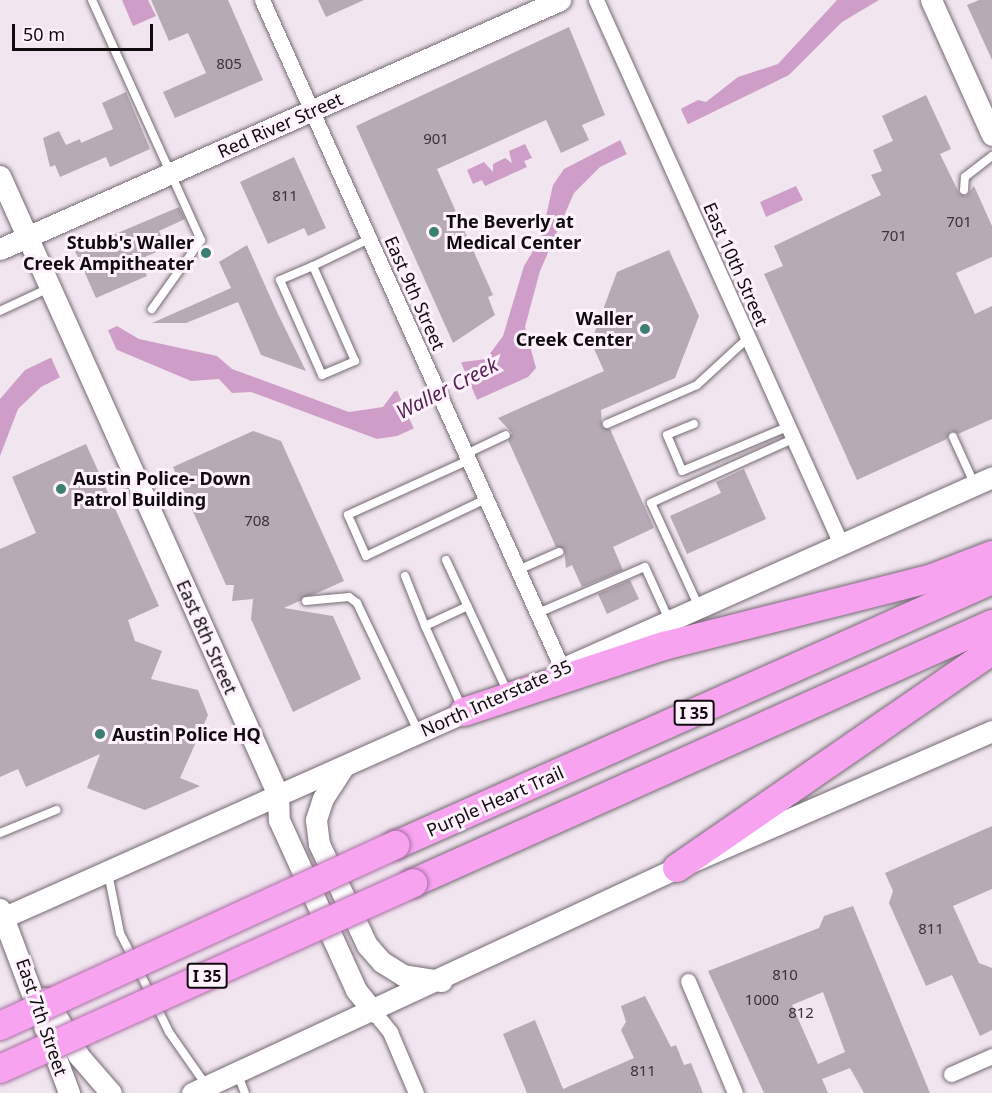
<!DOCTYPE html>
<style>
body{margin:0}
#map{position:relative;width:992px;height:1093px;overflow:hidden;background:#f1e5ef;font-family:"Noto Sans",sans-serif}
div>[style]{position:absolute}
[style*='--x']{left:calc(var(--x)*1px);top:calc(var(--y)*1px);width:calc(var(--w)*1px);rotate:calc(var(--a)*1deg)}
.water>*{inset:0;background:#ce9ec8}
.pier>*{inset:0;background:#f1e5ef}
.building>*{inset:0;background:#b6abb4}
.roads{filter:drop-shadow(0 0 2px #746a73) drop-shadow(0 0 2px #746a73)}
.lane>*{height:8px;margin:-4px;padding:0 4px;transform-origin:4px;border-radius:4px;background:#fff}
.street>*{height:15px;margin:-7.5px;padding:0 7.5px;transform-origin:7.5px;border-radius:7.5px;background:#fff}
.secondary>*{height:21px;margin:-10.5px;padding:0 10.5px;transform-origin:10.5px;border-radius:10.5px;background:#fff}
.highway>*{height:28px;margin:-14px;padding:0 14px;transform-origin:14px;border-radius:14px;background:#f8a3f0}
.bridges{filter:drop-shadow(0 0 2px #a66ea1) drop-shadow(0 0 2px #a66ea1)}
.highway-bridge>*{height:28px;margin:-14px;padding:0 14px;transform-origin:14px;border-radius:14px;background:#f8a3f0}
.dots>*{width:16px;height:16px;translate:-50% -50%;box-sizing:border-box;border:3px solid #fef3fd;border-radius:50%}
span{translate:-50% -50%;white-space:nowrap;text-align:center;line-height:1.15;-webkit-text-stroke:6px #fef3fd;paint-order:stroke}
.number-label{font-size:15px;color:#393338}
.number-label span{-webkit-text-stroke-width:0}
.shield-label span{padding:2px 4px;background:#fef3fd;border:2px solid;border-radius:4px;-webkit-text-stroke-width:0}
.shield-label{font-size:16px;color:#0f0b0e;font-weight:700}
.street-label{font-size:18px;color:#0f0b0e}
.poi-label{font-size:18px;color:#0f0b0e;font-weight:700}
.left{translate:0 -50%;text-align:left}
.right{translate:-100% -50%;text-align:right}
.water-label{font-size:20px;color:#571e53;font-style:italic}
.scale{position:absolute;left:12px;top:24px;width:141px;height:27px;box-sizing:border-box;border:3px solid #0f0b0e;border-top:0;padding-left:8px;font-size:18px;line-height:21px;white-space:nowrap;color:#0f0b0e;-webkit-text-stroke:4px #fef3fd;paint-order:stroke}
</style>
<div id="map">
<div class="water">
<div style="clip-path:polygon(122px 0,148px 0,156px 16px,133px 26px)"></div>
<div style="clip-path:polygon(837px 0,879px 0,842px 22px,789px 75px,600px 167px,574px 193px,540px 271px,525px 327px,536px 368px,528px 377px,397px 436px,377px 439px,251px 392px,232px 393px,219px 379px,191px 381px,115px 349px,41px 387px,18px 409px,0 456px,0 399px,25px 370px,117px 326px,139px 339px,217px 356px,232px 369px,349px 412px,383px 407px,394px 392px,463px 362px,486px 359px,503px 336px,524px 266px,541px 238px,553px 185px,564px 169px,698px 100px,706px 102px,738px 77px,778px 64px)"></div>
<div style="clip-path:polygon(525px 144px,532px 158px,524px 161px,527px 167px,485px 186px,482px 180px,473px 184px,467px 170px,484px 162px,493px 172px,493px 164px,505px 158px,512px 163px,509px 151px)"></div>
<div style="clip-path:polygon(796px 186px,803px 200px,766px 217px,760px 202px)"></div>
</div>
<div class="pier">
<div style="clip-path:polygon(680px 107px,689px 127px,628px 157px,619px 137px)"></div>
<div style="clip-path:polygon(107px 328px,118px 353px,61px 380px,50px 355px)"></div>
<div style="clip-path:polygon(460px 360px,478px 402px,414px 429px,396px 388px)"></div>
</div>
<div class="building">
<div style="clip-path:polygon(151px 0,228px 0,263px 80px,175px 118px,163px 92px,206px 73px,188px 33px,169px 41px)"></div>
<div style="clip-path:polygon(318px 0,364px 0,326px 17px)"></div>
<div style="clip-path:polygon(979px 0,992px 0,992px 60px,967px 5px)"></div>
<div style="clip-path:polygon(569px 27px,605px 115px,582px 125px,589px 140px,561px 153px,546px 120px,437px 169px,493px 295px,488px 297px,495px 315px,453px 343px,356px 126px)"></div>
<div style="clip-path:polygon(126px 92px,150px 149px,110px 167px,106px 157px,60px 177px,55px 165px,50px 167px,43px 138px,59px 131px,66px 145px,80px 139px,81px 143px,113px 129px,102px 103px)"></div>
<div style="clip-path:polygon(926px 95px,951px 149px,940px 154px,959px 193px,966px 196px,974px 186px,992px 226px,992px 257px,956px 273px,975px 314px,992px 306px,992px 419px,958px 434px,951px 431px,947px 439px,857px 480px,764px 274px,783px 266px,774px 246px,881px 195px,871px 175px,882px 171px,873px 150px,893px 141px,882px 116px)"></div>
<div style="clip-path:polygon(294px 157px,326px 228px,308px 236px,304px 228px,268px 244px,240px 182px)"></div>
<div style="clip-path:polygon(179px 207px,185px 219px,159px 231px,166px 248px,140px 259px,147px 276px,96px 298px,75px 251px)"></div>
<div style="clip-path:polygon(247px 245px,277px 312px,306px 371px,261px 355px,238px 302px,186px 323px,152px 323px,231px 288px,219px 262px)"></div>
<div style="clip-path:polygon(669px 250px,699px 316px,675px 378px,601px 410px,602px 427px,610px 429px,654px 528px,613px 547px,623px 570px,582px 587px,572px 565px,566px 568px,564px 549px,556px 547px,508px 440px,512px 433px,498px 418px,604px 371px,591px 342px,617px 272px)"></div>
<div style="clip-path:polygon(253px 431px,281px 441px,344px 581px,284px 608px,333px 616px,361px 679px,293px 712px,251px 619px,253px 599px,232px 601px,234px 585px,226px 585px,173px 467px)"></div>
<div style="clip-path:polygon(86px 444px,159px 606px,128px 620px,135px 641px,162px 651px,151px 679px,198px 690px,208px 715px,180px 778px,200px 786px,145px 810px,87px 788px,100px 754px,26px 787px,18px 769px,0 777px,0 549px,36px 533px,12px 477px)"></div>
<div style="clip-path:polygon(744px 469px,766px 519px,687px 554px,670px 516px,721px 493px,716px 482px)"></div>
<div style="clip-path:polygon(630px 580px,639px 599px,607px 614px,598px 594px)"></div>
<div style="clip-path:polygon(992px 826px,992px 889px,953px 906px,979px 963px,992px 968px,992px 1030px,980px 1036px,952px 975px,926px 986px,889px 903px,893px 891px,885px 873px)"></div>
<div style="clip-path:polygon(evenodd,853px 906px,930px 1093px,864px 1093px,850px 1068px,822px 1079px,828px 1093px,764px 1093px,708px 971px,819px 928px,824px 916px,853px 906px,823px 992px,845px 1052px,818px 1064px,792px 1005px,823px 992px)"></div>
<div style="clip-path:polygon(645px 996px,671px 1047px,676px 1045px,684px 1065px,691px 1063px,703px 1093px,527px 1093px,503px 1034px,535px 1020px,563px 1089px,634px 1058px,621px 1030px,626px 1022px,621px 1006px)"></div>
</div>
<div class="roads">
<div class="lane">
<div style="--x:92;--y:0;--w:264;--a:65.6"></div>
<div style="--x:201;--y:240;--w:85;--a:125.4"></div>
<div style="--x:964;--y:190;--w:13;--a:-86"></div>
<div style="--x:965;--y:177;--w:34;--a:-38"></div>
<div style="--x:313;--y:266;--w:36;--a:157"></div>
<div style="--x:280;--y:280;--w:104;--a:66.1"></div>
<div style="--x:322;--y:375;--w:36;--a:-23"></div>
<div style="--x:355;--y:361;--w:104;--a:-113.9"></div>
<div style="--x:313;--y:266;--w:62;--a:-25.7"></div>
<div style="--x:0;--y:311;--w:54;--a:-25.1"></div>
<div style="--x:607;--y:424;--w:98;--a:-23.4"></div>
<div style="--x:697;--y:385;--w:69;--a:-42.7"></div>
<div style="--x:694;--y:424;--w:29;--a:158"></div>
<div style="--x:667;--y:435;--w:39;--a:67"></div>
<div style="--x:682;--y:471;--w:114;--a:-22.7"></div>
<div style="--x:953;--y:437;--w:51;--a:65.5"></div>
<div style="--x:466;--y:454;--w:44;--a:-25.4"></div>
<div style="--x:469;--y:460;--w:133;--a:155.6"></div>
<div style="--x:348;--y:515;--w:45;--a:66.3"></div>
<div style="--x:366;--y:556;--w:133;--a:-25.4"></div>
<div style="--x:446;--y:560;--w:145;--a:65"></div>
<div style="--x:518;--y:570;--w:45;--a:-23.7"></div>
<div style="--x:405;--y:576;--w:54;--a:68.2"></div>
<div style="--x:306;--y:601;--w:43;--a:-5.3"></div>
<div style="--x:349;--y:597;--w:10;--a:37"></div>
<div style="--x:357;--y:603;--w:142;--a:64.5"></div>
<div style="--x:698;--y:605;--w:112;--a:-114.7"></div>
<div style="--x:651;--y:503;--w:156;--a:-24.3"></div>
<div style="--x:538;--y:613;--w:116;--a:-23.3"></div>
<div style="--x:645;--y:567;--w:58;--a:65.6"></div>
<div style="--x:462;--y:708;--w:90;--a:-114.3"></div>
<div style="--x:425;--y:626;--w:47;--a:-24.9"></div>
<div style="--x:0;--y:833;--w:61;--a:-22.3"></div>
<div style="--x:108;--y:873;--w:61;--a:78.7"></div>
<div style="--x:120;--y:933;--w:29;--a:63"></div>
<div style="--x:138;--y:969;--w:70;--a:63.8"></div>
<div style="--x:169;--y:1032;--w:65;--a:55.1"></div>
<div style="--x:238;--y:1075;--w:19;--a:69"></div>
</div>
<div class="street">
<div style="--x:262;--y:0;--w:732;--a:65.82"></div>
<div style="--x:596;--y:0;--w:597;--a:65.75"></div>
<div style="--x:688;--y:981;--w:121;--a:67.2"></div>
<div style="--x:374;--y:1012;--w:26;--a:51"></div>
<div style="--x:390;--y:1032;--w:66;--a:66.9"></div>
<div style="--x:951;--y:1074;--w:45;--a:-23.7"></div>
</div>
<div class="secondary">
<div style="--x:931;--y:0;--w:148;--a:65.7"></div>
<div style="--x:0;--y:176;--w:679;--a:65.81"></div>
<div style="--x:278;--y:795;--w:25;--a:88"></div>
<div style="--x:279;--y:820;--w:187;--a:65.6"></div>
<div style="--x:356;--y:990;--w:28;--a:51"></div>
<div style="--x:0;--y:249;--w:613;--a:-23.97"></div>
<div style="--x:568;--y:666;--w:464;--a:-24"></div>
<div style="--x:344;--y:766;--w:38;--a:123"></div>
<div style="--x:323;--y:798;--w:23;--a:108"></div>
<div style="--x:316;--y:820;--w:24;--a:83"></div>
<div style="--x:319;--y:844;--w:112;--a:64.6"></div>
<div style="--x:367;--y:945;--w:23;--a:49"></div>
<div style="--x:382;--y:962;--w:25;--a:32"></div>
<div style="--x:403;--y:975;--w:39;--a:9"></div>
<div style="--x:0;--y:909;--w:197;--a:69.4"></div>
<div style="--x:0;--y:919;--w:521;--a:-24.01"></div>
<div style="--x:46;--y:998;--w:67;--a:60.4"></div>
<div style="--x:79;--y:1056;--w:49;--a:49.1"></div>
<div style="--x:192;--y:1093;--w:535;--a:-24.89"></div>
<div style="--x:677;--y:868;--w:344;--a:-23.5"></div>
</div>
<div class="highway">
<div style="--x:464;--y:712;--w:211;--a:-18.3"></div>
<div style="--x:664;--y:646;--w:276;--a:-14.2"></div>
<div style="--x:932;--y:578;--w:64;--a:-21"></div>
<div style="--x:396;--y:845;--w:652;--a:-23.97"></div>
<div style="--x:677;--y:868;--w:383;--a:-34.6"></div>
<div style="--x:413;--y:883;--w:634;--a:-24.1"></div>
</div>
</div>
<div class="bridges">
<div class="highway-bridge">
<div style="--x:0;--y:1026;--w:435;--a:-24.6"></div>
<div style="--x:0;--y:1069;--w:453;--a:-24.2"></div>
</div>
</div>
<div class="dots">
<div style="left:434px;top:232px;background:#3c8074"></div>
<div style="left:206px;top:253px;background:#3c8074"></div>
<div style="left:645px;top:329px;background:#3c8074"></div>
<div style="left:61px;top:489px;background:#3c8074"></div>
<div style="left:100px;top:734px;background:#3c8074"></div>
</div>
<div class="number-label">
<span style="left:229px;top:64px">805</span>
<span style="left:436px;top:139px">901</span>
<span style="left:285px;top:196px">811</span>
<span style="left:959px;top:222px">701</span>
<span style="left:894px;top:236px">701</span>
<span style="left:257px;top:521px">708</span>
<span style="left:931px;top:929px">811</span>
<span style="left:785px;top:975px">810</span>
<span style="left:762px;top:1000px">1000</span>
<span style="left:801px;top:1013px">812</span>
<span style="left:643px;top:1071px">811</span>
</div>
<div class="shield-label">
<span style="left:694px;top:713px">I 35</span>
<span style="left:207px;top:976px">I 35</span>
</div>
<div class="street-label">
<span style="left:280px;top:125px;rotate:-24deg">Red River Street</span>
<span style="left:736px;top:264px;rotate:66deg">East 10th Street</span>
<span style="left:415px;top:293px;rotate:66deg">East 9th Street</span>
<span style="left:207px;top:637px;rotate:66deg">East 8th Street</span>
<span style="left:496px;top:698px;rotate:-24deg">North Interstate 35</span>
<span style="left:495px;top:801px;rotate:-24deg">Purple Heart Trail</span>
<span style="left:42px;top:1017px;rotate:71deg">East 7th Street</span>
</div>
<div class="poi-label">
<span class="left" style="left:446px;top:232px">The Beverly at<br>Medical Center</span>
<span class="right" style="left:194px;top:253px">Stubb's Waller<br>Creek Ampitheater</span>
<span class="right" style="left:633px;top:329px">Waller<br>Creek Center</span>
<span class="left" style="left:73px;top:489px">Austin Police- Down<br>Patrol Building</span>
<span class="left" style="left:112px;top:734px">Austin Police HQ</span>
</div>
<div class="water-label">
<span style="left:447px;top:388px;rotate:-27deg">Waller Creek</span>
</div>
<div class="scale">50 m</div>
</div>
